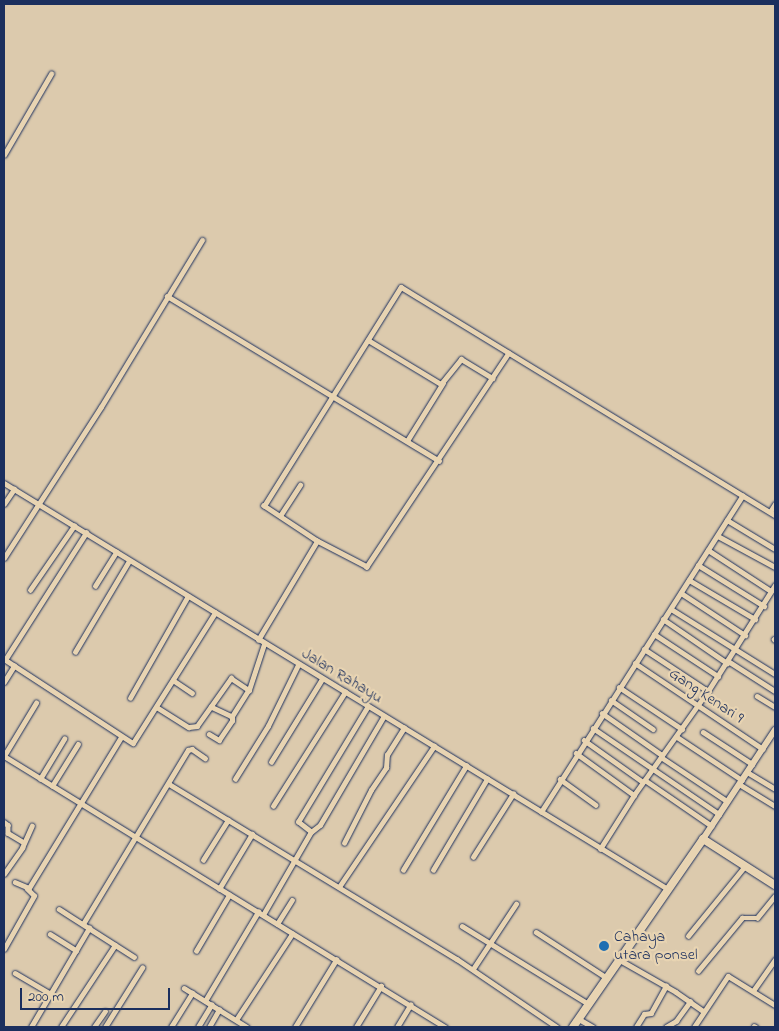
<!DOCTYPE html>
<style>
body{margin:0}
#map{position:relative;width:779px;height:1031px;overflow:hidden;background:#dccaad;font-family:"Indie Flower",sans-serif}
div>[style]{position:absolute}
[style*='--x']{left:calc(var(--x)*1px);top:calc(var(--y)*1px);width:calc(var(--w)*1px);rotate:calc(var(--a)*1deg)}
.roads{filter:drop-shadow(0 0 1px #1b2f5e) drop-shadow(0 0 1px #1b2f5e)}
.street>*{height:4.5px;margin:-2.25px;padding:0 2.25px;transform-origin:2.25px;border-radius:2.25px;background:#e8d4b2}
.secondary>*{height:6px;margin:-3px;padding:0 3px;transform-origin:3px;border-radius:3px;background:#e8d4b2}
.primary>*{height:8px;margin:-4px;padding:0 4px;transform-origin:4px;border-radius:4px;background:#e8d4b2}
.dots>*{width:14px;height:14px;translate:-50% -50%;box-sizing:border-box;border:2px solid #e8d4b2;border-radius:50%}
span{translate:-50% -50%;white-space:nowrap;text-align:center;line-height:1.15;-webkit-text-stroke:4.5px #e8d4b2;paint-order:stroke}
.street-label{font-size:16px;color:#1b2f5e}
.poi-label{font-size:16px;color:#1b2f5e}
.left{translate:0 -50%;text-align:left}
.frame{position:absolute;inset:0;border:5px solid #1b2f5e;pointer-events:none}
.scale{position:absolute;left:20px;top:988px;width:150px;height:22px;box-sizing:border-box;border:2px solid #1b2f5e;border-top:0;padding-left:6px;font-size:15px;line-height:18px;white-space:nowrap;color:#1b2f5e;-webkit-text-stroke:4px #e8d4b2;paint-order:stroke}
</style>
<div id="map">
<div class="roads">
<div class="street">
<div style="--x:4;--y:155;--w:94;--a:-59.9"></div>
<div style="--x:167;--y:296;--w:318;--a:31.2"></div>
<div style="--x:368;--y:340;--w:85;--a:31.1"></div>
<div style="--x:441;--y:384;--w:32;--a:-51"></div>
<div style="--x:461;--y:359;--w:37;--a:31"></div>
<div style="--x:509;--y:353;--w:257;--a:123.6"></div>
<div style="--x:367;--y:567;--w:56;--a:-152.5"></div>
<div style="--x:317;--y:541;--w:64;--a:-146.6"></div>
<div style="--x:264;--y:506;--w:258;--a:-58"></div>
<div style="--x:401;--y:287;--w:438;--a:31.4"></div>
<div style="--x:407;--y:441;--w:68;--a:-58.2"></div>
<div style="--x:4;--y:483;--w:778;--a:31.44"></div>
<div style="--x:4;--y:504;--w:18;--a:-56"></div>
<div style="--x:770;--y:512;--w:9;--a:-58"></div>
<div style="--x:280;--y:516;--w:37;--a:-57"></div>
<div style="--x:727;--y:520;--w:56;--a:31.1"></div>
<div style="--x:718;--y:536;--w:65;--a:28.5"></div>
<div style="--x:708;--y:550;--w:75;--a:33.1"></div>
<div style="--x:4;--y:558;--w:179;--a:-57.3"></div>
<div style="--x:101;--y:407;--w:195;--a:-58.8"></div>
<div style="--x:698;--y:565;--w:78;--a:31.8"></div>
<div style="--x:689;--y:580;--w:77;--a:30.6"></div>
<div style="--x:95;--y:586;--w:40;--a:-58"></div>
<div style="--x:30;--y:590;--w:78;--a:-55.5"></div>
<div style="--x:681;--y:593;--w:77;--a:33.3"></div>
<div style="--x:671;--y:609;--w:123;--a:32"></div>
<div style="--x:663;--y:619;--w:78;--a:34.5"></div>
<div style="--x:654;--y:634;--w:77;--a:33.3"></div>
<div style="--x:774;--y:639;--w:1;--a:45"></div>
<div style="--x:258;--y:640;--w:115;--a:-59.2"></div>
<div style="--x:644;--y:649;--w:77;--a:33.3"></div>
<div style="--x:75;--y:652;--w:106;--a:-59.3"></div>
<div style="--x:4;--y:659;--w:154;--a:33.1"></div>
<div style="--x:133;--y:743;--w:154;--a:-57.8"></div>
<div style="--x:5;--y:660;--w:151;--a:-57.5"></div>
<div style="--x:728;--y:661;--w:56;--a:32.6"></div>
<div style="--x:635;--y:663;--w:154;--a:33.9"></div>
<div style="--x:173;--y:680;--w:23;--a:34"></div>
<div style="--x:4;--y:682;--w:19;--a:-58"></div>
<div style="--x:619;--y:687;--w:76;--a:33.7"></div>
<div style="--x:249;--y:690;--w:48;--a:-71.9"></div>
<div style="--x:757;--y:696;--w:21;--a:31"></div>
<div style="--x:130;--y:698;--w:117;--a:-60.4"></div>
<div style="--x:611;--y:700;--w:51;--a:34.6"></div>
<div style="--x:158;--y:708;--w:36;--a:32"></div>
<div style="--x:189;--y:727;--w:8;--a:-7"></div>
<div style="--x:197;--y:726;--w:59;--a:-54.7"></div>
<div style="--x:231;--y:678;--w:22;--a:34"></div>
<div style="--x:249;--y:690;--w:32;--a:122"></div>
<div style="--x:602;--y:713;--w:73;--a:35"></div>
<div style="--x:593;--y:728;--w:153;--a:34.3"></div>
<div style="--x:703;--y:732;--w:59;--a:33.1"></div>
<div style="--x:209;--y:734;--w:12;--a:31"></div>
<div style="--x:219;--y:740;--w:23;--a:-56"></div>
<div style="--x:232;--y:721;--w:4;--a:-90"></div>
<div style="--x:232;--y:717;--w:23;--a:-155"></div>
<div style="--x:677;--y:737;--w:78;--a:33.5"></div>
<div style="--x:584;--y:740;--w:72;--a:35.4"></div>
<div style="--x:576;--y:753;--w:72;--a:35.9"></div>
<div style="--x:4;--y:756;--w:518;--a:31.57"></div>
<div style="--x:4;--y:756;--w:62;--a:-58.9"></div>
<div style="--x:661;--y:757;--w:79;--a:33.7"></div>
<div style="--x:271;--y:762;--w:97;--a:-58.4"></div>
<div style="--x:747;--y:772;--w:33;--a:31"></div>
<div style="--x:40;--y:779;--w:47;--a:-59"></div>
<div style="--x:235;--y:779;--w:62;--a:-58.1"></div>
<div style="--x:268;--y:726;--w:68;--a:-63.8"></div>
<div style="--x:560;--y:779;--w:44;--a:35.8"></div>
<div style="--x:645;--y:780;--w:81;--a:34.5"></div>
<div style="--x:169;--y:784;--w:337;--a:31.3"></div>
<div style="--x:457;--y:959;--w:121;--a:34.2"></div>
<div style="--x:739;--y:784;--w:42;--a:31.4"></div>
<div style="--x:52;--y:786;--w:49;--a:-58.2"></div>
<div style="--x:273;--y:806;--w:135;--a:-57.7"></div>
<div style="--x:541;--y:812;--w:375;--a:-57.5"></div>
<div style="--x:4;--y:822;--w:5;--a:37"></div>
<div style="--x:8;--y:825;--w:8;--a:90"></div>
<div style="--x:8;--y:833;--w:17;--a:31"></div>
<div style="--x:311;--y:832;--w:11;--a:-38"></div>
<div style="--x:320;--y:825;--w:126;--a:-59.6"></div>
<div style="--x:344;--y:843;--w:59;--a:-63"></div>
<div style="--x:371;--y:790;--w:27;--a:-56"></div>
<div style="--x:386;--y:768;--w:13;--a:-86"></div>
<div style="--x:387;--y:755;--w:32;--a:-58"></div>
<div style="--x:600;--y:849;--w:64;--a:-57.8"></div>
<div style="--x:634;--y:795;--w:128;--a:-54.6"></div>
<div style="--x:708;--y:691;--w:125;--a:-57.7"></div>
<div style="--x:473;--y:857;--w:75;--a:-57.6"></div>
<div style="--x:203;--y:860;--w:47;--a:-58"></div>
<div style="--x:403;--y:870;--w:122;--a:-58.8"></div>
<div style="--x:433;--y:870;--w:106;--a:-59.3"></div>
<div style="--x:4;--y:874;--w:32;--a:-55"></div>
<div style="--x:22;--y:848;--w:24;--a:-66"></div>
<div style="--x:15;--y:882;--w:15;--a:23"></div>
<div style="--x:29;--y:888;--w:177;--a:-58.6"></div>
<div style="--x:339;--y:887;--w:170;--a:-56"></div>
<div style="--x:219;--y:889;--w:64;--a:-59"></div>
<div style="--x:59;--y:909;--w:89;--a:32.6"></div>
<div style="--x:263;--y:915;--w:96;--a:-60"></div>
<div style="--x:311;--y:832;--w:16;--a:-142"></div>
<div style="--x:298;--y:822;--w:135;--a:-58.9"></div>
<div style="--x:83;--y:924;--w:203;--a:-58.9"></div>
<div style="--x:188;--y:750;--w:4;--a:-14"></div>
<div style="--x:192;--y:749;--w:16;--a:35"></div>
<div style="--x:277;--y:924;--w:28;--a:-58"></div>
<div style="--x:462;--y:926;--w:149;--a:31.6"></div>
<div style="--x:536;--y:932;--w:85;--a:32.9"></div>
<div style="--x:50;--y:934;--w:31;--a:32"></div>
<div style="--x:688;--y:936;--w:90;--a:-50.8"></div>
<div style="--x:4;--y:949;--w:61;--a:-60.5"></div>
<div style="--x:34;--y:896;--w:10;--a:-135"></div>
<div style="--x:196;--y:951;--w:65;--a:-59.5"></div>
<div style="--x:620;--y:960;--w:64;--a:29.7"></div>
<div style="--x:676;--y:992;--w:33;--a:35"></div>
<div style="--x:473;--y:969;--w:78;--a:-56.5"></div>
<div style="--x:698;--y:971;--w:69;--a:-50.3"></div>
<div style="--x:742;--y:918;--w:15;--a:0"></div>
<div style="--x:757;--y:918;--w:28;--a:-51"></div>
<div style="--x:15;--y:973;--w:42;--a:30.3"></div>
<div style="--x:184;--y:988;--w:74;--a:31.8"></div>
<div style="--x:753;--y:991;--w:38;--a:-55"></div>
<div style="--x:205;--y:1001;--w:104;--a:-59.2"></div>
<div style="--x:579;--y:1019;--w:16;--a:30"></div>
<div style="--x:236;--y:1020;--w:103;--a:-56.9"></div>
<div style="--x:754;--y:1026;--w:2;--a:27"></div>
<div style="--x:31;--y:1027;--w:115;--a:-59.6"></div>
<div style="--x:61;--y:1027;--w:98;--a:-56.6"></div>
<div style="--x:94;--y:1027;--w:19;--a:-55"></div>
<div style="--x:105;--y:1027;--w:70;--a:-57.9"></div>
<div style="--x:171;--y:1027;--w:40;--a:-58"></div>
<div style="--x:198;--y:1027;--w:26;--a:-59"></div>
<div style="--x:209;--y:1027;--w:20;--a:-60"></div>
<div style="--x:295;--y:1027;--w:79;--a:-58.5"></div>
<div style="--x:356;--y:1027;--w:48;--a:-58.6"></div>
<div style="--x:397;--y:1027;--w:26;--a:-59"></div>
<div style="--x:636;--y:1027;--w:15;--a:-58"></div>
<div style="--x:644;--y:1014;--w:7;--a:-8"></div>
<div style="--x:651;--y:1013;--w:31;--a:-61"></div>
<div style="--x:666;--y:1027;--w:12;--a:-31"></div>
<div style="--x:676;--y:1021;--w:24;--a:-54"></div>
<div style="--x:694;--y:1027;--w:61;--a:-56.3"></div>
<div style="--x:728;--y:976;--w:55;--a:31.7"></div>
</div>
<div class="secondary">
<div style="--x:703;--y:839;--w:131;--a:-56.6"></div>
</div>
<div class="primary">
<div style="--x:573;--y:1027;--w:229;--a:-55.3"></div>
<div style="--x:703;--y:839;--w:85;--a:32.6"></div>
</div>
</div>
<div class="dots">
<div style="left:604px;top:946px;background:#1f6fb2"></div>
</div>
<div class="street-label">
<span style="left:342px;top:676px;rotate:31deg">Jalan Rahayu</span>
<span style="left:706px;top:696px;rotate:34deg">Gang Kenari 9</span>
</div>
<div class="poi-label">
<span class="left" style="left:614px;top:946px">Cahaya<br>utara ponsel</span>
</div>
<div class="frame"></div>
<div class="scale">200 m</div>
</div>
